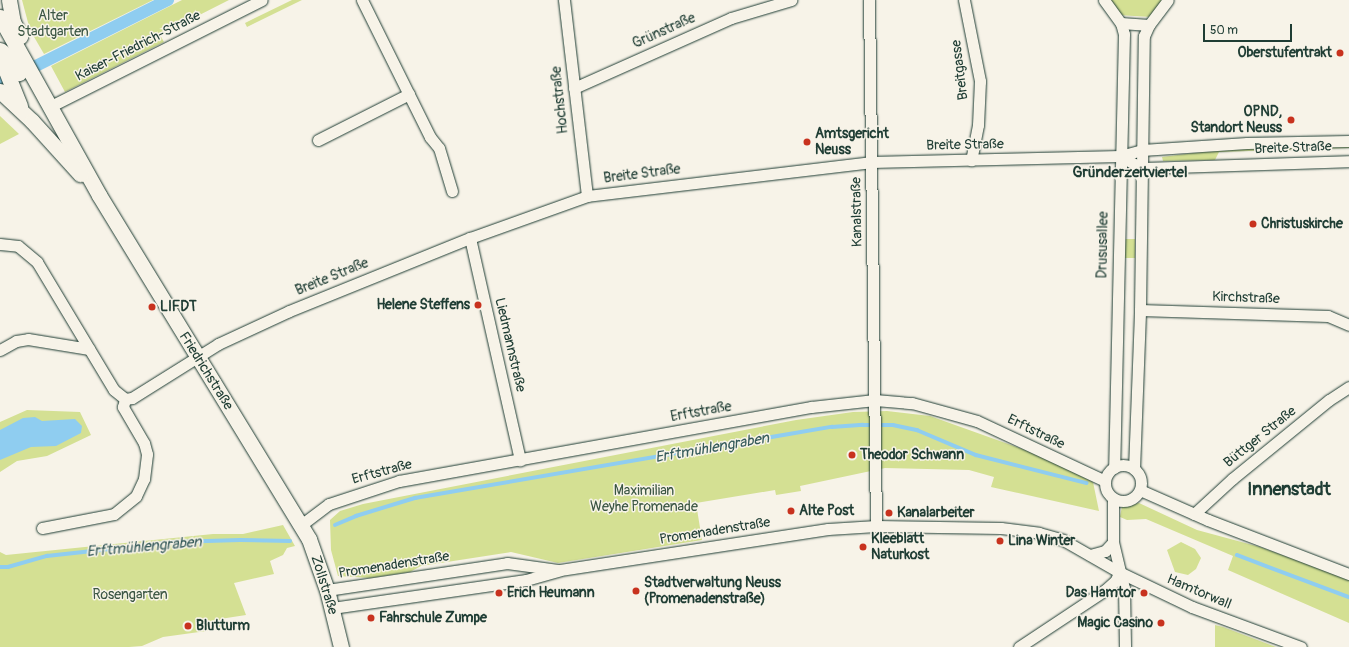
<!DOCTYPE html>
<meta charset="utf-8">
<style>
body{margin:0}
#map{position:relative;width:1349px;height:647px;overflow:hidden;background:#f7f3e8;font-family:Pangolin,sans-serif}
div>[style]{position:absolute}
[style*='--x']{left:calc(var(--x)*1px);top:calc(var(--y)*1px);width:calc(var(--w)*1px);rotate:calc(var(--a)*1deg)}
.green>*{inset:0;background:#d4e093}
.water>*{inset:0;background:#8fcdf0}
.stream>*{height:3.5px;margin:-1.75px;padding:0 1.75px;transform-origin:1.75px;border-radius:1.75px;background:#8fcdf0}
.canal>*{height:12px;margin:-6px;padding:0 6px;transform-origin:6px;border-radius:6px;background:#8fcdf0}
.roads{filter:drop-shadow(0 0 1px #1f3d34) drop-shadow(0 0 1px #1f3d34)}
.minor>*{height:11px;margin:-5.5px;padding:0 5.5px;transform-origin:5.5px;border-radius:5.5px;background:#f7f3e8}
.minor>.ring{margin:-5.5px;padding:0;box-sizing:content-box;background:none;border:11px solid #f7f3e8;border-radius:50%}
.secondary>*{height:15px;margin:-7.5px;padding:0 7.5px;transform-origin:7.5px;border-radius:7.5px;background:#f7f3e8}
.dots>*{width:11px;height:11px;translate:-50% -50%;box-sizing:border-box;border:2px solid #f7f3e8;border-radius:50%}
span{translate:-50% -50%;white-space:nowrap;text-align:center;line-height:1.15;-webkit-text-stroke:3px #f7f3e8;paint-order:stroke}
.park-label{font-size:14px;color:#3a5542}
.street-label{font-size:14px;color:#1f3d34}
.poi-label{font-size:14px;color:#1f3d34;font-weight:700}
.right{translate:-100% -50%;text-align:right}
.left{translate:0 -50%;text-align:left}
.neighbourhood-label{font-size:15px;color:#1f3d34;font-weight:700}
.water-label{font-size:15px;color:#355a5a;font-style:italic}
.district-label{font-size:18px;color:#1f3d34;font-weight:700}
.scale{position:absolute;left:1203px;top:24px;width:89px;height:18px;box-sizing:border-box;border:2px solid #1f3d34;border-top:0;padding-left:5px;font-size:12px;line-height:14px;white-space:nowrap;color:#1f3d34;-webkit-text-stroke:3px #f7f3e8;paint-order:stroke}
</style>
<div id="map">
<div class="green">
<div style="clip-path:polygon(22px 0,153px 0,44px 54px,30px 30px)"></div>
<div style="clip-path:polygon(182px 0,229px 0,160px 35px,164px 42px,65px 92px,51px 66px)"></div>
<div style="clip-path:polygon(292px 0,302px 0,247px 27px,245px 23px)"></div>
<div style="clip-path:polygon(1105px 0,1166px 0,1152px 17px,1117px 15px)"></div>
<div style="clip-path:polygon(0 116px,19px 134px,0 144px)"></div>
<div style="clip-path:polygon(1349px 145px,1349px 148px,1219px 152px,1215px 160px,1163px 161px,1162px 157px,1240px 147px)"></div>
<div style="clip-path:polygon(1123px 239px,1135px 239px,1135px 258px,1123px 258px)"></div>
<div style="clip-path:polygon(27px 410px,80px 412px,91px 435px,47px 456px,17px 461px,0 472px,0 422px)"></div>
<div style="clip-path:polygon(887px 411px,930px 416px,1039px 455px,1093px 482px,1099px 511px,991px 487px,994px 477px,969px 470px,885px 468px,800px 486px,801px 491px,776px 495px,775px 490px,696px 503px,702px 540px,558px 563px,511px 552px,421px 566px,410px 572px,370px 578px,338px 576px,331px 550px,330px 520px,340px 511px,363px 504px,796px 420px,853px 412px)"></div>
<div style="clip-path:polygon(1139px 503px,1197px 530px,1260px 547px,1349px 579px,1349px 623px,1228px 570px,1233px 556px,1146px 519px,1127px 520px,1120px 517px,1122px 506px)"></div>
<div style="clip-path:polygon(283px 525px,295px 546px,287px 548px,283px 555px,270px 561px,274px 574px,234px 583px,246px 615px,220px 619px,221px 629px,163px 637px,142px 646px,129px 647px,0 647px,0 552px,6px 555px,213px 534px,243px 534px)"></div>
<div style="clip-path:polygon(1181px 542px,1195px 549px,1201px 558px,1196px 569px,1188px 575px,1175px 572px,1167px 550px)"></div>
<div style="clip-path:polygon(1215px 625px,1223px 627px,1276px 647px,1215px 647px)"></div>
</div>
<div class="water">
<div style="clip-path:polygon(35px 417px,42px 421px,75px 419px,82px 426px,81px 433px,56px 446px,31px 447px,0 460px,0 430px,23px 418px)"></div>
</div>
<div class="stream">
<div style="--x:335;--y:525;--w:23;--a:-23"></div>
<div style="--x:356;--y:516;--w:62;--a:-17"></div>
<div style="--x:415;--y:498;--w:423;--a:-9.7"></div>
<div style="--x:832;--y:427;--w:31;--a:-4"></div>
<div style="--x:863;--y:425;--w:30;--a:0"></div>
<div style="--x:893;--y:425;--w:25;--a:12"></div>
<div style="--x:917;--y:430;--w:64;--a:23"></div>
<div style="--x:976;--y:455;--w:114;--a:14.2"></div>
<div style="--x:1237;--y:555;--w:120;--a:20.6"></div>
<div style="--x:0;--y:567;--w:8;--a:0"></div>
<div style="--x:8;--y:567;--w:41;--a:-15.8"></div>
<div style="--x:47;--y:556;--w:128;--a:-6.3"></div>
<div style="--x:174;--y:542;--w:66;--a:-1.7"></div>
<div style="--x:240;--y:540;--w:50;--a:1.1"></div>
</div>
<div class="canal">
<div style="--x:0;--y:84;--w:188;--a:-26.6"></div>
</div>
<div class="roads">
<div class="minor">
<div style="--x:362;--y:0;--w:153;--a:63.6"></div>
<div style="--x:430;--y:137;--w:14;--a:51"></div>
<div style="--x:439;--y:148;--w:45;--a:73.2"></div>
<div style="--x:564;--y:0;--w:197;--a:83.3"></div>
<div style="--x:869;--y:0;--w:526;--a:89.24"></div>
<div style="--x:964;--y:0;--w:83;--a:78.8"></div>
<div style="--x:980;--y:81;--w:44;--a:92.6"></div>
<div style="--x:978;--y:125;--w:36;--a:101"></div>
<div style="--x:1104;--y:0;--w:29;--a:54"></div>
<div style="--x:1121;--y:23;--w:11;--a:75"></div>
<div style="--x:1124;--y:34;--w:434;--a:91.3"></div>
<div style="--x:1121;--y:23;--w:28;--a:4"></div>
<div style="--x:574;--y:88;--w:172;--a:-24"></div>
<div style="--x:731;--y:18;--w:63;--a:-16.7"></div>
<div style="--x:49;--y:107;--w:238;--a:-26.7"></div>
<div style="--x:318;--y:140;--w:102;--a:-26.8"></div>
<div style="--x:1120;--y:156;--w:25;--a:29"></div>
<div style="--x:1142;--y:168;--w:207;--a:-1.9"></div>
<div style="--x:470;--y:238;--w:228;--a:77.3"></div>
<div style="--x:0;--y:244;--w:18;--a:6"></div>
<div style="--x:18;--y:246;--w:25;--a:40"></div>
<div style="--x:37;--y:262;--w:149;--a:59"></div>
<div style="--x:114;--y:390;--w:14;--a:39"></div>
<div style="--x:125;--y:399;--w:7;--a:-8"></div>
<div style="--x:132;--y:398;--w:102;--a:-32.1"></div>
<div style="--x:218;--y:344;--w:78;--a:-24.9"></div>
<div style="--x:289;--y:311;--w:195;--a:-22"></div>
<div style="--x:470;--y:238;--w:124;--a:-19.7"></div>
<div style="--x:587;--y:196;--w:286;--a:-6.8"></div>
<div style="--x:871;--y:162;--w:249;--a:-1.4"></div>
<div style="--x:1120;--y:156;--w:23;--a:-15"></div>
<div style="--x:1142;--y:150;--w:105;--a:-3.8"></div>
<div style="--x:1247;--y:143;--w:102;--a:-1.1"></div>
<div style="--x:1140;--y:310;--w:188;--a:1.8"></div>
<div style="--x:1328;--y:316;--w:23;--a:23"></div>
<div style="--x:0;--y:350;--w:18;--a:-29"></div>
<div style="--x:16;--y:341;--w:12;--a:-9"></div>
<div style="--x:28;--y:339;--w:62;--a:9.3"></div>
<div class="ring" style="left:1105px;top:465px;width:25px;height:25px"></div>
<div style="--x:1134;--y:469;--w:159;--a:-87.8"></div>
<div style="--x:1140;--y:310;--w:274;--a:-89.2"></div>
<div style="--x:1144;--y:36;--w:12;--a:-66"></div>
<div style="--x:1149;--y:25;--w:31;--a:-53"></div>
<div style="--x:1140;--y:490;--w:74;--a:23.8"></div>
<div style="--x:1208;--y:520;--w:151;--a:21"></div>
<div style="--x:1113;--y:499;--w:43;--a:90"></div>
<div style="--x:1113;--y:542;--w:47;--a:76.6"></div>
<div style="--x:1124;--y:588;--w:59;--a:89"></div>
<div style="--x:1194;--y:514;--w:52;--a:-42.6"></div>
<div style="--x:1232;--y:479;--w:125;--a:-39.2"></div>
<div style="--x:1329;--y:400;--w:24;--a:-33"></div>
<div style="--x:301;--y:525;--w:35;--a:-37"></div>
<div style="--x:329;--y:504;--w:74;--a:-18.2"></div>
<div style="--x:399;--y:481;--w:419;--a:-10.2"></div>
<div style="--x:811;--y:407;--w:64;--a:-6.2"></div>
<div style="--x:875;--y:400;--w:37;--a:5"></div>
<div style="--x:912;--y:403;--w:67;--a:15.5"></div>
<div style="--x:977;--y:421;--w:141;--a:25.1"></div>
<div style="--x:42;--y:528;--w:73;--a:-11"></div>
<div style="--x:114;--y:514;--w:28;--a:-39"></div>
<div style="--x:136;--y:496;--w:19;--a:-65"></div>
<div style="--x:144;--y:479;--w:25;--a:-83"></div>
<div style="--x:147;--y:454;--w:11;--a:-105"></div>
<div style="--x:144;--y:443;--w:42;--a:-120.3"></div>
<div style="--x:123;--y:407;--w:8;--a:-76"></div>
<div style="--x:1090;--y:555;--w:16;--a:-15"></div>
<div style="--x:1105;--y:551;--w:12;--a:-48"></div>
<div style="--x:327;--y:590;--w:182;--a:-8.5"></div>
<div style="--x:507;--y:563;--w:51;--a:7.8"></div>
<div style="--x:332;--y:608;--w:196;--a:-8.2"></div>
<div style="--x:526;--y:580;--w:35;--a:-16"></div>
<div style="--x:560;--y:570;--w:271;--a:-8.7"></div>
<div style="--x:828;--y:529;--w:48;--a:-3.6"></div>
<div style="--x:876;--y:526;--w:125;--a:0.9"></div>
<div style="--x:1001;--y:528;--w:38;--a:7"></div>
<div style="--x:1039;--y:533;--w:25;--a:16"></div>
<div style="--x:1063;--y:540;--w:64;--a:29.7"></div>
<div style="--x:1119;--y:572;--w:81;--a:25.6"></div>
<div style="--x:1192;--y:607;--w:116;--a:20.2"></div>
<div style="--x:1019;--y:647;--w:103;--a:-33.5"></div>
<div style="--x:1105;--y:590;--w:15;--a:-42"></div>
<div style="--x:1116;--y:580;--w:9;--a:-69"></div>
</div>
<div class="secondary">
<div style="--x:9;--y:0;--w:22;--a:80"></div>
<div style="--x:13;--y:22;--w:16;--a:63"></div>
<div style="--x:0;--y:17;--w:204;--a:60.9"></div>
<div style="--x:99;--y:195;--w:403;--a:58.6"></div>
<div style="--x:309;--y:539;--w:54;--a:70.6"></div>
<div style="--x:327;--y:590;--w:59;--a:76.2"></div>
<div style="--x:0;--y:50;--w:11;--a:38"></div>
<div style="--x:9;--y:57;--w:19;--a:58"></div>
<div style="--x:0;--y:56;--w:54;--a:68.2"></div>
<div style="--x:0;--y:91;--w:44;--a:43.2"></div>
<div style="--x:32;--y:121;--w:72;--a:47.8"></div>
</div>
</div>
<div class="dots">
<div style="left:1340px;top:53px;background:#c8321e"></div>
<div style="left:1291px;top:120px;background:#c8321e"></div>
<div style="left:807px;top:142px;background:#c8321e"></div>
<div style="left:1253px;top:224px;background:#c8321e"></div>
<div style="left:478px;top:305px;background:#c8321e"></div>
<div style="left:152px;top:307px;background:#c8321e"></div>
<div style="left:852px;top:455px;background:#c8321e"></div>
<div style="left:791px;top:511px;background:#c8321e"></div>
<div style="left:889px;top:513px;background:#c8321e"></div>
<div style="left:1000px;top:541px;background:#c8321e"></div>
<div style="left:863px;top:547px;background:#c8321e"></div>
<div style="left:636px;top:591px;background:#c8321e"></div>
<div style="left:499px;top:593px;background:#c8321e"></div>
<div style="left:1144px;top:593px;background:#c8321e"></div>
<div style="left:371px;top:618px;background:#c8321e"></div>
<div style="left:1161px;top:623px;background:#c8321e"></div>
<div style="left:188px;top:626px;background:#c8321e"></div>
</div>
<div class="park-label">
<span style="left:53px;top:24px">Alter<br>Stadtgarten</span>
<span style="left:644px;top:499px">Maximilian<br>Weyhe Promenade</span>
<span style="left:130px;top:595px">Rosengarten</span>
</div>
<div class="street-label">
<span style="left:664px;top:31px;rotate:-24deg">Grünstraße</span>
<span style="left:138px;top:46px;rotate:-27deg">Kaiser-Friedrich-Straße</span>
<span style="left:960px;top:70px;rotate:-97deg">Breitgasse</span>
<span style="left:560px;top:100px;rotate:-96deg">Hochstraße</span>
<span style="left:965px;top:145px;rotate:-1deg">Breite Straße</span>
<span style="left:1293px;top:148px;rotate:-2deg">Breite Straße</span>
<span style="left:642px;top:174px;rotate:-7deg">Breite Straße</span>
<span style="left:857px;top:212px;rotate:-91deg">Kanalstraße</span>
<span style="left:1103px;top:245px;rotate:-89deg">Drususallee</span>
<span style="left:332px;top:277px;rotate:-22deg">Breite Straße</span>
<span style="left:1246px;top:298px;rotate:2deg">Kirchstraße</span>
<span style="left:510px;top:345px;rotate:77deg">Liedmannstraße</span>
<span style="left:206px;top:371px;rotate:58deg">Friedrichstraße</span>
<span style="left:701px;top:412px;rotate:-10deg">Erftstraße</span>
<span style="left:1036px;top:432px;rotate:26deg">Erftstraße</span>
<span style="left:1260px;top:437px;rotate:-39deg">Büttger Straße</span>
<span style="left:382px;top:472px;rotate:-15deg">Erftstraße</span>
<span style="left:715px;top:531px;rotate:-9deg">Promenadenstraße</span>
<span style="left:394px;top:565px;rotate:-9deg">Promenadenstraße</span>
<span style="left:324px;top:585px;rotate:73deg">Zollstraße</span>
<span style="left:1199px;top:592px;rotate:23deg">Hamtorwall</span>
</div>
<div class="poi-label">
<span class="right" style="left:1332px;top:53px">Oberstufentrakt</span>
<span class="right" style="left:1282px;top:120px">OPND,<br>Standort Neuss</span>
<span class="left" style="left:815px;top:142px">Amtsgericht<br>Neuss</span>
<span class="left" style="left:1261px;top:224px">Christuskirche</span>
<span class="right" style="left:470px;top:305px">Helene Steffens</span>
<span class="left" style="left:160px;top:307px">LIFDT</span>
<span class="left" style="left:860px;top:455px">Theodor Schwann</span>
<span class="left" style="left:799px;top:511px">Alte Post</span>
<span class="left" style="left:897px;top:513px">Kanalarbeiter</span>
<span class="left" style="left:871px;top:547px">Kleeblatt<br>Naturkost</span>
<span class="left" style="left:1008px;top:541px">Lina Winter</span>
<span class="left" style="left:644px;top:591px">Stadtverwaltung Neuss<br>(Promenadenstraße)</span>
<span class="left" style="left:507px;top:593px">Erich Heumann</span>
<span class="right" style="left:1136px;top:593px">Das Hamtor</span>
<span class="left" style="left:379px;top:618px">Fahrschule Zumpe</span>
<span class="right" style="left:1153px;top:623px">Magic Casino</span>
<span class="left" style="left:196px;top:626px">Blutturm</span>
</div>
<div class="neighbourhood-label">
<span style="left:1130px;top:173px">Gründerzeitviertel</span>
</div>
<div class="water-label">
<span style="left:712px;top:448px;rotate:-10deg">Erftmühlengraben</span>
<span style="left:144px;top:547px;rotate:-5deg">Erftmühlengraben</span>
</div>
<div class="district-label">
<span style="left:1289px;top:490px">Innenstadt</span>
</div>
<div class="scale">50 m</div>
</div>
